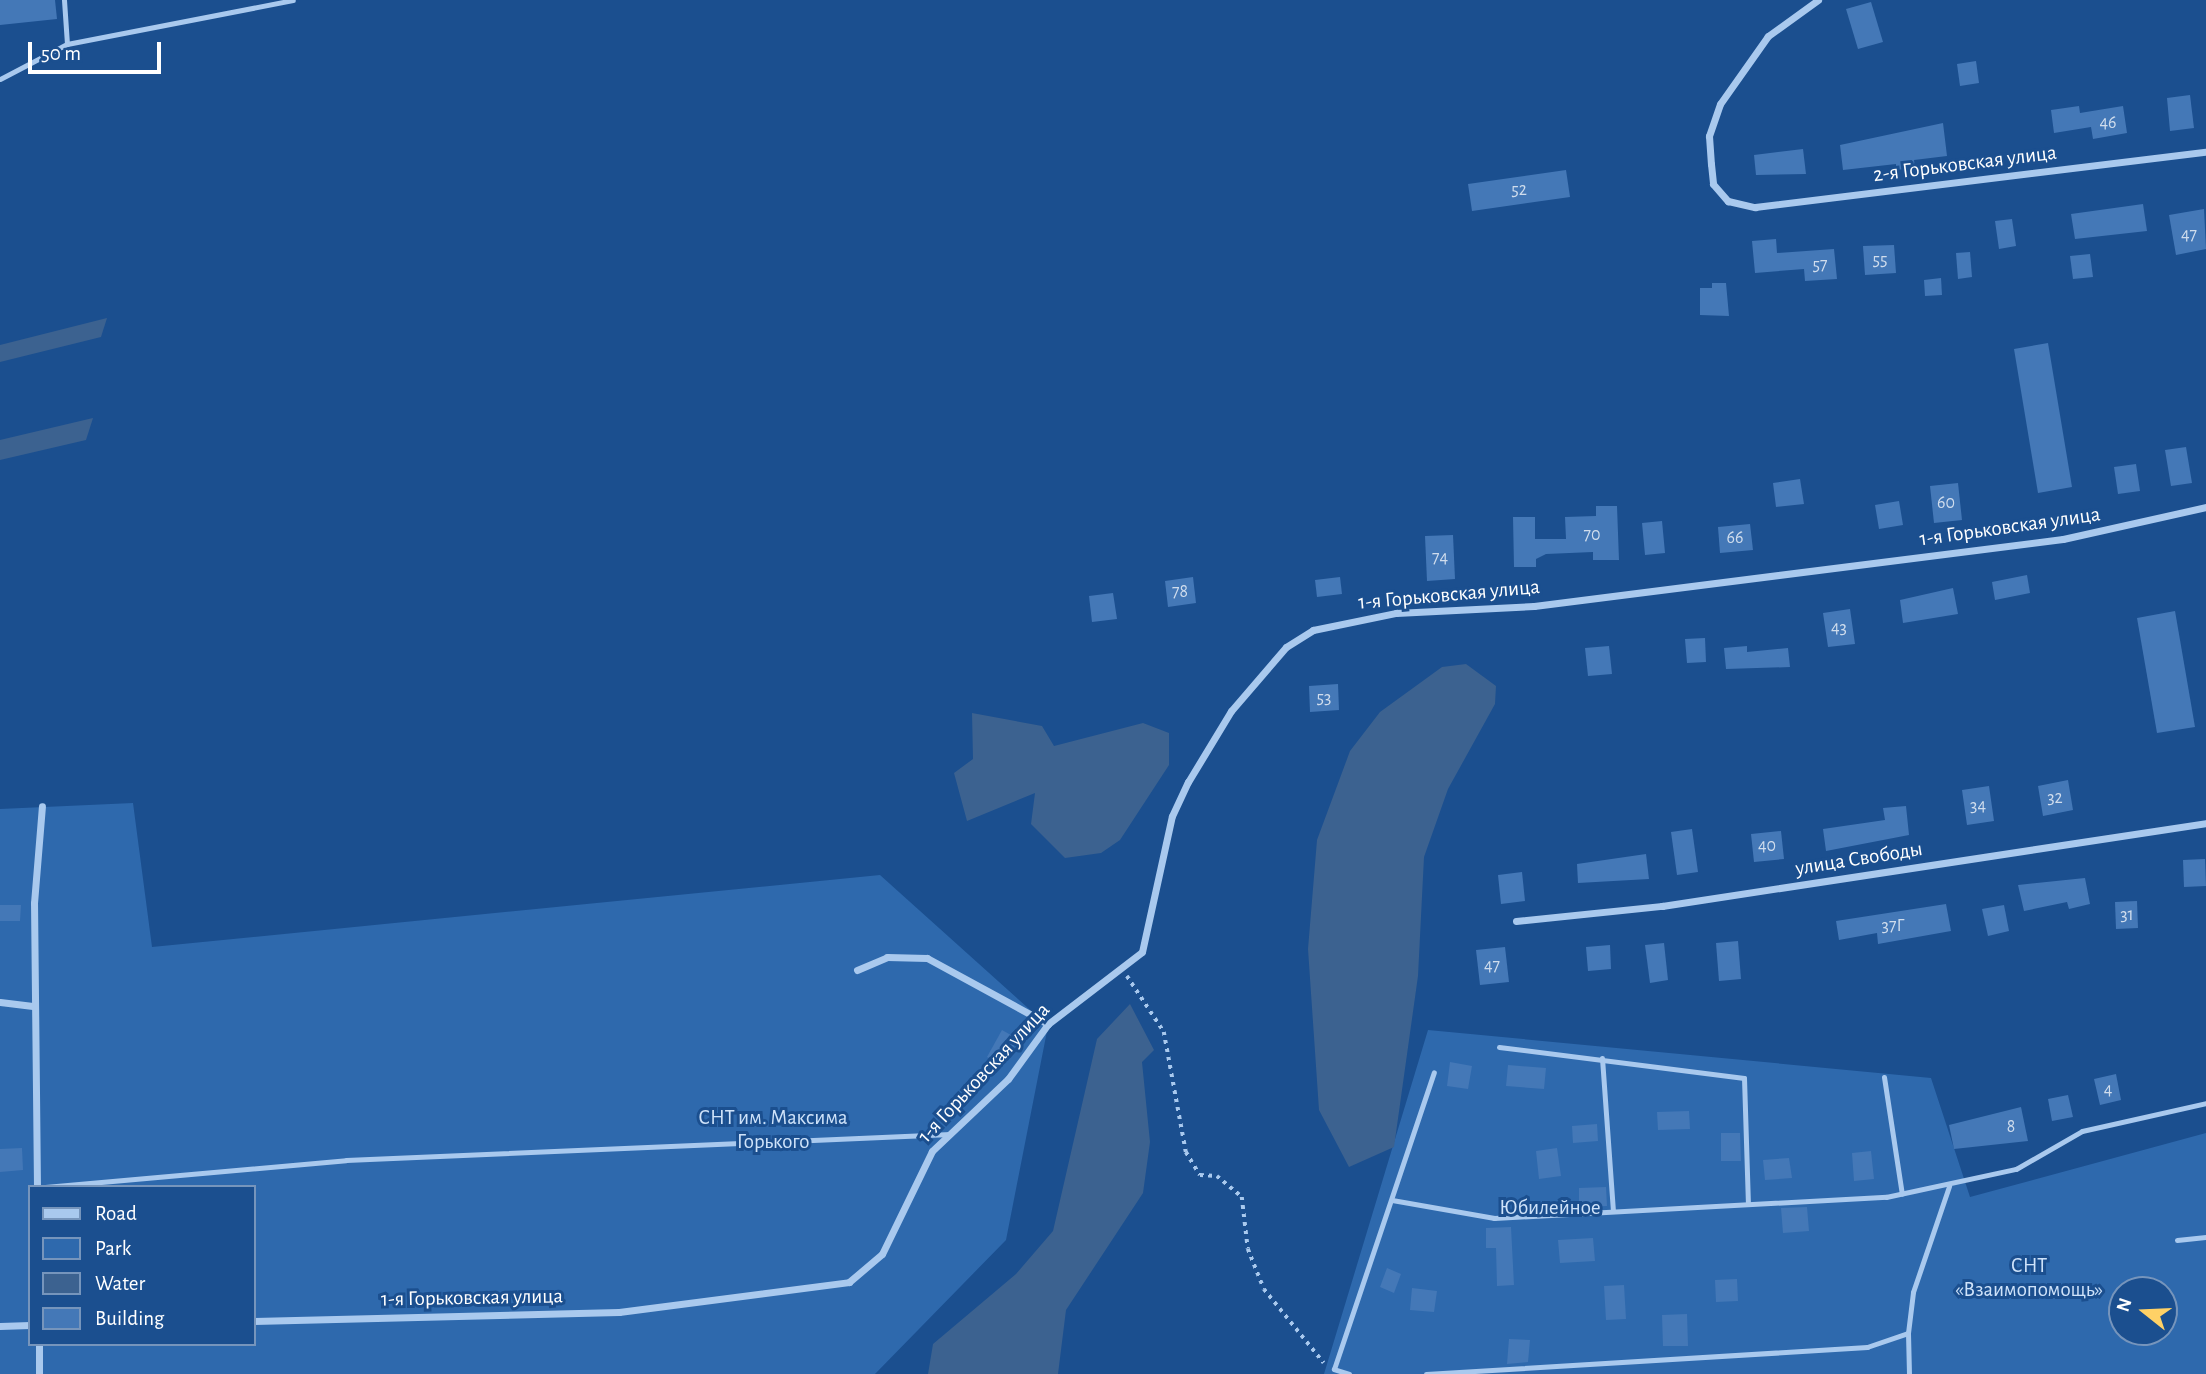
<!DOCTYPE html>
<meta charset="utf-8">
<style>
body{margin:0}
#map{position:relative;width:2206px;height:1374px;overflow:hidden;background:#1b4f8f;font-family:"Alegreya Sans",sans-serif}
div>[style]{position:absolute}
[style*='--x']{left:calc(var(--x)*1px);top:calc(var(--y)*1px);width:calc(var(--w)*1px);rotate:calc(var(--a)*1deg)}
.green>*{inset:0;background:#2e69ad}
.water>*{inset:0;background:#3c6290}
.building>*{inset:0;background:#4478b7}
.path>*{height:3.5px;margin-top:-1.75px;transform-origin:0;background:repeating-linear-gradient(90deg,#a9c9ee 0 3.5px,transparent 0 8.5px)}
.service>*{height:5px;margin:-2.5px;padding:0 2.5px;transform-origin:2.5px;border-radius:2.5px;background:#a9c9ee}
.minor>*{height:7px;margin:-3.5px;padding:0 3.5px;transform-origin:3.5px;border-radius:3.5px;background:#a9c9ee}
span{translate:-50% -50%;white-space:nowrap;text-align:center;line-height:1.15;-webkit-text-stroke:6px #1b4f8f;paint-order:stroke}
.number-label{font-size:18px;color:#d0dded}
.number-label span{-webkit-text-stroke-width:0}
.street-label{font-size:21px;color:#fff}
.park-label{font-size:21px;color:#cfe3fa}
.legend{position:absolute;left:28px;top:1185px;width:228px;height:161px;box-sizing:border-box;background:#1b4f8f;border:2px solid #7695bc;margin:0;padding:9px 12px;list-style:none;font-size:21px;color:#fff}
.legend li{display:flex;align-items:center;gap:14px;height:35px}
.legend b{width:35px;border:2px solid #7695bc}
.north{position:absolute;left:2108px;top:1276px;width:70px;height:70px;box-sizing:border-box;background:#1b4f8f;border:2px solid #7695bc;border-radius:50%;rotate:288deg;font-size:19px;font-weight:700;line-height:28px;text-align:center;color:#fff}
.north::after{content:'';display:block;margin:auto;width:24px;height:32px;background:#ffd166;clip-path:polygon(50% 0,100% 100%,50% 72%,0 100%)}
.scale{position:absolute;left:28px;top:42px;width:133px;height:32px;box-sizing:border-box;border:4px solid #fff;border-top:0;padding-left:9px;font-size:21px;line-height:24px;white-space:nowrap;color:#fff;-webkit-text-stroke:5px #1b4f8f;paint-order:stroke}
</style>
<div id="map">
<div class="green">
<div style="clip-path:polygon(evenodd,133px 803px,152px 947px,880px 875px,1048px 1026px,1006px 1240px,875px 1374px,0 1374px,0 809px,133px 803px,30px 1187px,254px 1187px,254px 1344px,30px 1344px,30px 1187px)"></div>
<div style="clip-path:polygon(evenodd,1428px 1030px,1931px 1078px,1970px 1197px,2206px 1133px,2206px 1374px,1324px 1374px,1428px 1030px,2122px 1290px,2164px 1290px,2164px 1332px,2122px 1332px,2122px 1290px)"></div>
</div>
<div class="water">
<div style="clip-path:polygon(107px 318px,101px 337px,0 362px,0 345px)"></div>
<div style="clip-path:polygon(93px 418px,86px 440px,0 460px,0 440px)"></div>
<div style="clip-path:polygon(1466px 664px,1496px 686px,1495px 704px,1448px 789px,1424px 857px,1418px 976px,1394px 1147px,1349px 1167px,1319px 1110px,1308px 949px,1317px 840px,1350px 751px,1380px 712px,1442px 667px)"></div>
<div style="clip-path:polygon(972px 713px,1042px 726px,1054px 746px,1143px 723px,1169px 733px,1169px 765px,1120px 840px,1101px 853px,1065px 858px,1031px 824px,1035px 793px,967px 821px,954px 773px,973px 759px)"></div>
<div style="clip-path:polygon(1130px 1004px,1154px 1050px,1142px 1062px,1150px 1142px,1143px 1193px,1066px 1310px,1058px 1374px,928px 1374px,933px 1344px,1016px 1274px,1053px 1231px,1097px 1039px)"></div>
</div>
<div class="building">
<div style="clip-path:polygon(0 0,55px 0,57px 19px,0 25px)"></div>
<div style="clip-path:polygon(1871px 2px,1883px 42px,1858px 49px,1846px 9px)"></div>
<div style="clip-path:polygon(1976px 61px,1979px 83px,1960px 86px,1957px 64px)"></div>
<div style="clip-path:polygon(2190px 95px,2194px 128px,2170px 131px,2167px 98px)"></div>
<div style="clip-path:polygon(2079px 106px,2080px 113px,2123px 106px,2127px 133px,2093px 139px,2091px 127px,2054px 133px,2051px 110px)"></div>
<div style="clip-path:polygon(1943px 123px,1947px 156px,1914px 160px,1915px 168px,1896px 170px,1896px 164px,1843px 170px,1840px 145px)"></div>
<div style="clip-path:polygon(1803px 149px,1806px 174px,1756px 175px,1754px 155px)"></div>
<div style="clip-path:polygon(1566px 170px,1570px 197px,1472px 211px,1468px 184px)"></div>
<div style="clip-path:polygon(2143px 204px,2147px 231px,2075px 239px,2071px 214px)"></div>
<div style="clip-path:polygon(2204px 209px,2206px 249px,2176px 255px,2169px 215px)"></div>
<div style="clip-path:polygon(2012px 219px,2016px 246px,1999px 249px,1995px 221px)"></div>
<div style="clip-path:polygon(1776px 239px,1777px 253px,1834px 249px,1837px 279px,1805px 281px,1804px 269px,1755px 273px,1752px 241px)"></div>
<div style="clip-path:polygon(1894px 245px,1896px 273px,1865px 275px,1863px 246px)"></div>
<div style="clip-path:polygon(1970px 252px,1972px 277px,1958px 279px,1956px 253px)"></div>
<div style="clip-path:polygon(2090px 254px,2093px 277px,2073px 279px,2070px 256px)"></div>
<div style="clip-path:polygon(1941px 278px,1942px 295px,1925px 296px,1924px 280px)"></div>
<div style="clip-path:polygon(1712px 283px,1726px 283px,1729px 316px,1700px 315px,1700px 288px,1712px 288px)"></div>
<div style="clip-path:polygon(2048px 343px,2072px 487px,2038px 493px,2014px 349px)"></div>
<div style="clip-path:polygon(2186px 447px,2192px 483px,2171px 486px,2165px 450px)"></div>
<div style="clip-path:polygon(2136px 464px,2140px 491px,2118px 494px,2114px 467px)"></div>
<div style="clip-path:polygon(1800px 479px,1804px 504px,1776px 507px,1773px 483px)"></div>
<div style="clip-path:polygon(1958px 483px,1962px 520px,1934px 523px,1930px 486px)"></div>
<div style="clip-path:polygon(1899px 501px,1903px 525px,1879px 529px,1875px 505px)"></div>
<div style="clip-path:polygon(1596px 506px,1617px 506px,1619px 560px,1593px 560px,1593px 552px,1546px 554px,1536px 559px,1536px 567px,1514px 567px,1513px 517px,1535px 517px,1535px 539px,1566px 539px,1565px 517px,1596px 516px)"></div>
<div style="clip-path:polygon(1662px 521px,1665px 553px,1645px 555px,1642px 523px)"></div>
<div style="clip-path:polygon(1750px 524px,1753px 550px,1720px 553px,1718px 527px)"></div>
<div style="clip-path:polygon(1453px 535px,1455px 579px,1427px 581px,1425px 536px)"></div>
<div style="clip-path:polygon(2027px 575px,2030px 593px,1995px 600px,1992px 582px)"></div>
<div style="clip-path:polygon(1193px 577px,1196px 603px,1168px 607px,1165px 581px)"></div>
<div style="clip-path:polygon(1340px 577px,1342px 594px,1317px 597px,1315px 580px)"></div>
<div style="clip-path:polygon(1953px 588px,1958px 614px,1903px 623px,1900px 600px)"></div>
<div style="clip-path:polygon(1113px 593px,1117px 619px,1092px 622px,1089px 596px)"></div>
<div style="clip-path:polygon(1850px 609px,1855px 644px,1828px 647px,1823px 613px)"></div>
<div style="clip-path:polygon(2175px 611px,2195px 727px,2157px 733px,2137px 618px)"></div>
<div style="clip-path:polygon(1705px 638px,1706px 662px,1687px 663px,1685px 639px)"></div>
<div style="clip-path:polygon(1609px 646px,1612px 674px,1588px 676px,1585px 648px)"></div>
<div style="clip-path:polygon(1747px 646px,1747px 652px,1788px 648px,1790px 667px,1726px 669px,1724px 648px)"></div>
<div style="clip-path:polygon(1338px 684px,1339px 710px,1310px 712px,1309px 686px)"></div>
<div style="clip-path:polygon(2068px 780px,2073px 810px,2043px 816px,2038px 786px)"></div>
<div style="clip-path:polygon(1989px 786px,1994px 821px,1967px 825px,1962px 790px)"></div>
<div style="clip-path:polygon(1906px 806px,1909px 835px,1826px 851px,1823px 829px,1885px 820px,1883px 808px)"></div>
<div style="clip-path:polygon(1692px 829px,1698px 872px,1677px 875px,1671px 832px)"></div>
<div style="clip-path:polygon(1781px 831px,1784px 859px,1754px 862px,1751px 834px)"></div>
<div style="clip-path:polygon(1646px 854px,1649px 879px,1578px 883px,1577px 864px)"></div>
<div style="clip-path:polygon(2205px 859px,2206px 886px,2184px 887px,2183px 860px)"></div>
<div style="clip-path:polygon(1522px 872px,1525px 901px,1501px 904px,1498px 875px)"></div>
<div style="clip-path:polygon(2085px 878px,2090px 904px,2069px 909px,2067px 902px,2024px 911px,2018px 885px)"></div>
<div style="clip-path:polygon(2137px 901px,2138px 928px,2116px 929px,2115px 902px)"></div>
<div style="clip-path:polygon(1946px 904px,1951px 931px,1878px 944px,1877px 933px,1839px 940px,1836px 921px)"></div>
<div style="clip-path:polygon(0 905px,21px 905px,20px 921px,0 921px)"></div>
<div style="clip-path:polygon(2004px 905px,2009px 931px,1988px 936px,1982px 909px)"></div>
<div style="clip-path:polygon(1738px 941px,1741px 979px,1719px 981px,1716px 943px)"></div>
<div style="clip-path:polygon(1664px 943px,1668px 980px,1650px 983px,1645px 945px)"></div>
<div style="clip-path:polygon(1610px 945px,1611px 969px,1588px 971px,1586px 947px)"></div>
<div style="clip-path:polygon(1505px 947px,1509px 982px,1480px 985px,1476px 950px)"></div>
<div style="clip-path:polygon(1002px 1030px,1018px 1039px,1003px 1066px,987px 1057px)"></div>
<div style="clip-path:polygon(1450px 1062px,1472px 1066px,1468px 1089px,1447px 1086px)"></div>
<div style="clip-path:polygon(1508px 1065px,1546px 1068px,1544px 1089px,1506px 1086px)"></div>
<div style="clip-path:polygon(2116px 1074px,2121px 1100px,2100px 1105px,2094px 1079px)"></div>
<div style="clip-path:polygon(2068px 1095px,2073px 1117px,2052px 1121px,2048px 1099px)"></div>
<div style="clip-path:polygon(2021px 1107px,2028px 1141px,1954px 1149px,1949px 1125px)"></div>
<div style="clip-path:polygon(1689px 1111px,1690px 1129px,1658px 1130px,1657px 1112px)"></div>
<div style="clip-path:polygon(1597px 1124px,1598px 1141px,1573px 1143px,1572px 1126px)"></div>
<div style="clip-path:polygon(1721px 1133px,1740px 1133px,1741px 1161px,1721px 1161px)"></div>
<div style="clip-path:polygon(22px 1148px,23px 1170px,0 1172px,0 1149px)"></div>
<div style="clip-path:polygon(1557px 1148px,1561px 1176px,1539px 1179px,1536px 1151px)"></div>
<div style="clip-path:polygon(1871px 1151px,1874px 1179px,1854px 1181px,1852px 1153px)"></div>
<div style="clip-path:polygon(1789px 1158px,1792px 1178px,1765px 1180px,1763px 1160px)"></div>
<div style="clip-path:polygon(1606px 1187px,1607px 1206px,1579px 1207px,1579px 1188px)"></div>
<div style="clip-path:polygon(1807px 1207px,1809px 1231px,1783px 1233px,1781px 1208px)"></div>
<div style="clip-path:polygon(1511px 1227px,1514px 1285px,1497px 1286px,1496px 1248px,1486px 1248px,1486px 1228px)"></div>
<div style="clip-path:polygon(1593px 1238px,1595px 1261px,1560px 1263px,1558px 1240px)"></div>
<div style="clip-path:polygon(1387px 1268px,1401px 1274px,1394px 1293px,1380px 1287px)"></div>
<div style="clip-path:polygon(1737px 1279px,1738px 1301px,1716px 1302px,1715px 1280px)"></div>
<div style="clip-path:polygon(1624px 1285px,1626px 1319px,1606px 1320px,1604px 1286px)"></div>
<div style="clip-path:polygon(1412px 1288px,1437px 1291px,1434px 1312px,1410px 1310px)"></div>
<div style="clip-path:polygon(1687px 1314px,1688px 1346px,1663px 1346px,1662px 1315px)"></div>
<div style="clip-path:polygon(1509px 1339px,1530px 1340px,1528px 1362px,1507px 1364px)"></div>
</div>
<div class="path">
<div style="--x:1127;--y:976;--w:67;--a:56.5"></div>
<div style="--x:1164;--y:1032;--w:122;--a:79.6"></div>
<div style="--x:1186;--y:1152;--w:27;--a:59"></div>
<div style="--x:1200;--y:1175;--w:17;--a:3"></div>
<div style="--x:1217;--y:1176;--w:33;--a:40"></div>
<div style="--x:1242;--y:1197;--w:52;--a:83.4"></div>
<div style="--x:1248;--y:1249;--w:43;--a:68.2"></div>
<div style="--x:1264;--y:1289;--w:95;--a:51"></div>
</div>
<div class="service">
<div style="--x:64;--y:0;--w:44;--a:86.1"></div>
<div style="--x:0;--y:79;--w:76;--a:-27.6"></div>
<div style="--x:67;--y:44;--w:230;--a:-11"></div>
<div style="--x:1499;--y:1047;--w:247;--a:7.2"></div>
<div style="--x:1744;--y:1078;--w:126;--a:88.2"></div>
<div style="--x:1602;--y:1058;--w:153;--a:85.9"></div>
<div style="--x:1884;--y:1077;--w:118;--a:81.3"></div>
<div style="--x:45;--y:1187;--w:302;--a:-5.1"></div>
<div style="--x:346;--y:1160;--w:605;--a:-2.46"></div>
<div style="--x:1392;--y:1200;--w:104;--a:10"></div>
<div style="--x:1494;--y:1218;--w:393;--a:-3.1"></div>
<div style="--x:1886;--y:1197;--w:133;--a:-12.2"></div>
<div style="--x:2016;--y:1169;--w:76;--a:-29.9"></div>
<div style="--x:2082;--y:1131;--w:127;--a:-12.7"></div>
<div style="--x:2177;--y:1240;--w:29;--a:-6"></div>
<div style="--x:1908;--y:1333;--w:41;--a:88.6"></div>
<div style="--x:1349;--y:1374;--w:16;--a:-162"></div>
<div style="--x:1334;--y:1369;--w:313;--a:-71.4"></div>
<div style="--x:1426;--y:1374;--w:442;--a:-3.5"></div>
<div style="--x:1867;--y:1347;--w:43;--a:-18.9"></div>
<div style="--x:1908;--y:1333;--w:41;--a:-83"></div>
<div style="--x:1913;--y:1292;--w:112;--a:-71.2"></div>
</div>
<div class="minor">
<div style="--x:1818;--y:0;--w:62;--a:144.2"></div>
<div style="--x:1768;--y:36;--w:83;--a:125.2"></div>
<div style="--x:1720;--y:104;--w:34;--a:109"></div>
<div style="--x:1709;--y:136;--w:28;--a:86"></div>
<div style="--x:1711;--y:164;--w:20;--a:84"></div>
<div style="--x:1713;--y:184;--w:23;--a:49"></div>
<div style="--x:1728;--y:201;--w:28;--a:13"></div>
<div style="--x:1755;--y:207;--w:454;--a:-7"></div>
<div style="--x:1516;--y:921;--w:147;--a:-5.9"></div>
<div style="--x:1662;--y:906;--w:550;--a:-8.67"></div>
<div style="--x:857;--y:970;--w:33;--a:-23"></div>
<div style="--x:887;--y:957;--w:40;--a:1.4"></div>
<div style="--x:927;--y:958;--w:138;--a:28.6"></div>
<div style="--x:0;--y:1002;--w:35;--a:7"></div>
<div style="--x:37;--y:1187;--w:284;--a:-90.6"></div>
<div style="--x:34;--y:903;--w:97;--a:-85.3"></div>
<div style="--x:254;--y:1321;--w:365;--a:-1.4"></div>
<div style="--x:619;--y:1312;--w:232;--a:-7.4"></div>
<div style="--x:849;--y:1282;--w:43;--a:-40.3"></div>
<div style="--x:882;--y:1254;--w:114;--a:-64.1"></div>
<div style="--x:932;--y:1151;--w:105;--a:-43.5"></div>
<div style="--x:1008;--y:1079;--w:68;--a:-54"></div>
<div style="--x:1048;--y:1024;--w:118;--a:-37.5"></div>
<div style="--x:1142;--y:952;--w:139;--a:-77.6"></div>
<div style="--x:1172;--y:816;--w:38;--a:-65"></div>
<div style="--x:1188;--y:782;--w:83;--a:-58.8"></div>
<div style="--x:1231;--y:711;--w:84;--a:-49.3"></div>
<div style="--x:1286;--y:647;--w:32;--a:-32"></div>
<div style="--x:1313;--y:630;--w:85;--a:-11.6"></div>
<div style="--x:1396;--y:613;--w:138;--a:-2.9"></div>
<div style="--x:1534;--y:606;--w:533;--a:-7.22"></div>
<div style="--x:2063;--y:539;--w:147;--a:-12.6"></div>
<div style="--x:0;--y:1326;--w:30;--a:-2"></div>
<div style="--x:39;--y:1344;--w:30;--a:90"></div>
</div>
<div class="number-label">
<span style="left:2108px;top:123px">46</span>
<span style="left:1519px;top:190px">52</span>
<span style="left:2189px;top:235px">47</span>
<span style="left:1880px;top:260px">55</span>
<span style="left:1820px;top:265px">57</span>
<span style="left:1946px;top:503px">60</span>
<span style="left:1592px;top:535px">70</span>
<span style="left:1735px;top:538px">66</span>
<span style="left:1440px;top:558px">74</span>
<span style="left:1180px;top:592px">78</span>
<span style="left:1839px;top:628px">43</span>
<span style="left:1324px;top:698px">53</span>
<span style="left:2055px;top:798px">32</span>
<span style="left:1978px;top:806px">34</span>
<span style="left:1767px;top:846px">40</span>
<span style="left:2127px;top:915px">31</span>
<span style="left:1893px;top:926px">37Г</span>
<span style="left:1492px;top:966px">47</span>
<span style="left:2108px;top:1090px">4</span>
<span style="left:2011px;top:1127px">8</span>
</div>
<div class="street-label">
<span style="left:1965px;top:164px;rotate:-7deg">2-я Горьковская улица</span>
<span style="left:2010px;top:527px;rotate:-8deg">1-я Горьковская улица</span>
<span style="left:1449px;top:595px;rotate:-5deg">1-я Горьковская улица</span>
<span style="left:1859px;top:859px;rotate:-9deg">улица Свободы</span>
<span style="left:984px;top:1073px;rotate:-47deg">1-я Горьковская улица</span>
<span style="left:472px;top:1298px;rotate:-1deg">1-я Горьковская улица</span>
</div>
<div class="park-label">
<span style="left:773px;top:1130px">СНТ им. Максима<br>Горького</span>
<span style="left:1550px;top:1208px">Юбилейное</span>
<span style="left:2029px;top:1278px">СНТ<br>«Взаимопомощь»</span>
</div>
<ul class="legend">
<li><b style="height:9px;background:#a9c9ee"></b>Road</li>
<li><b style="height:19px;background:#2e69ad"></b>Park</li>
<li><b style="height:19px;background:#3c6290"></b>Water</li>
<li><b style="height:19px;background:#4478b7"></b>Building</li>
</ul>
<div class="north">N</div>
<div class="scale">50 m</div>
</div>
